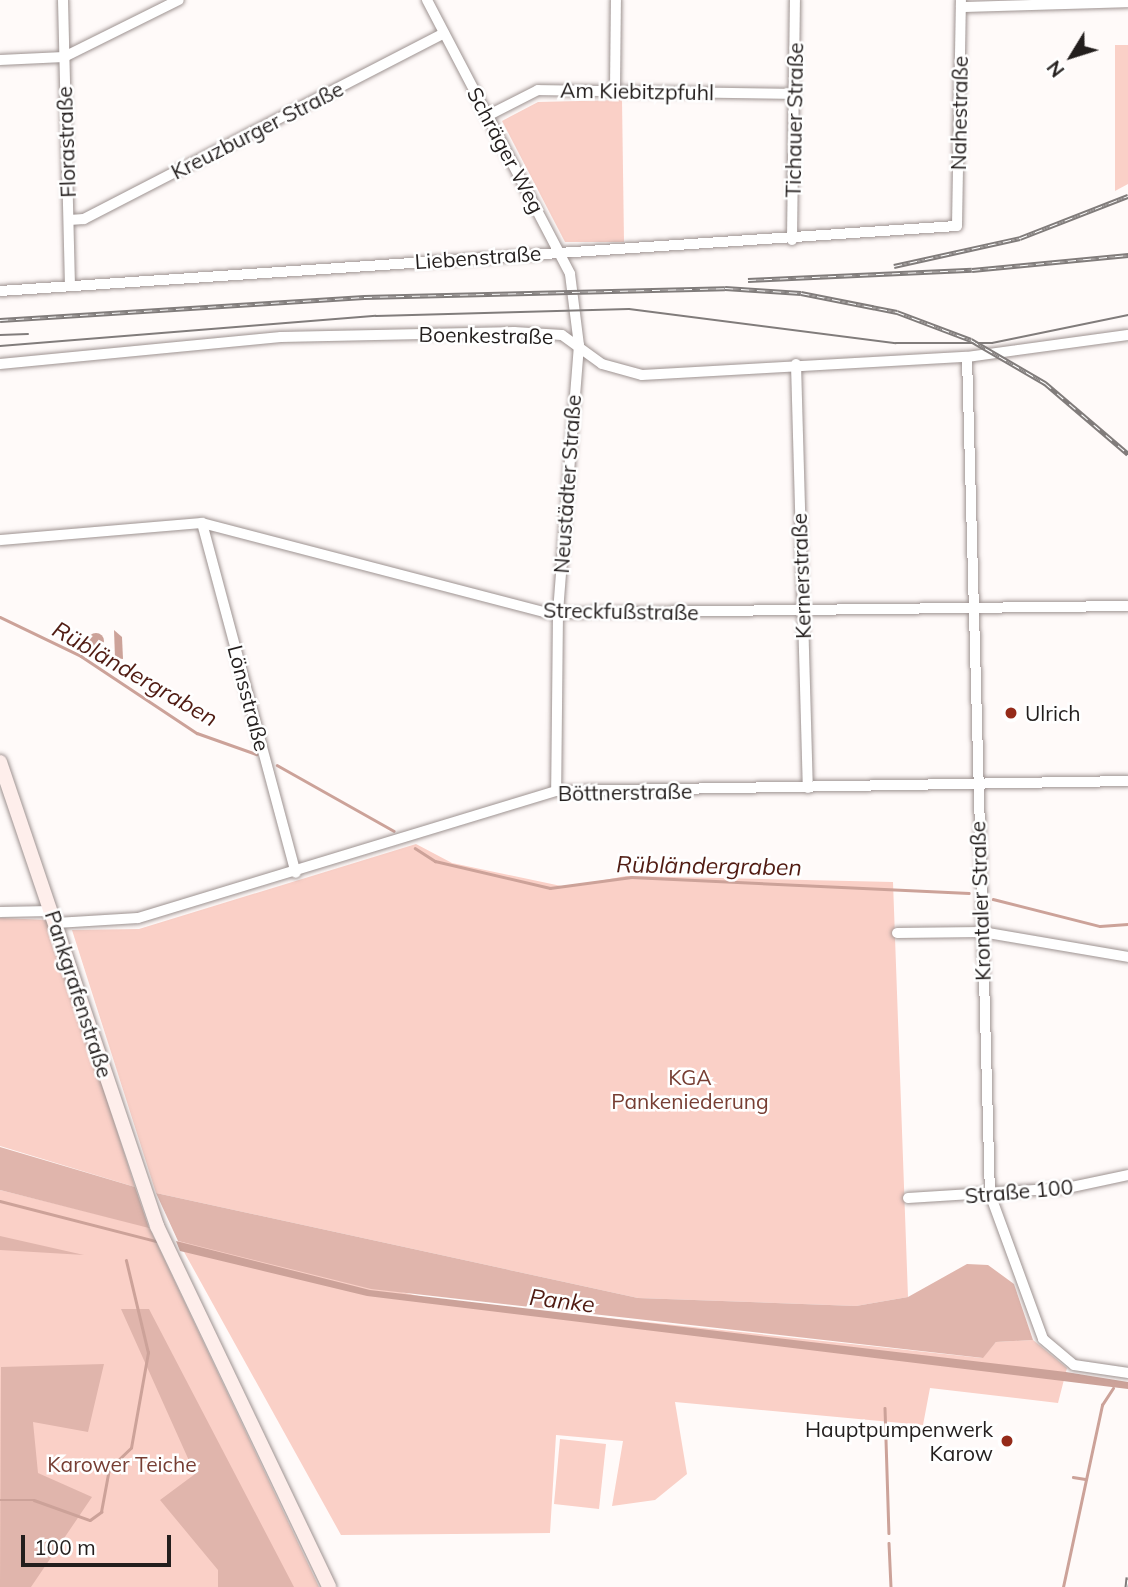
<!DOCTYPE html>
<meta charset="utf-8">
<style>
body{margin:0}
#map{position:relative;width:1128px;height:1587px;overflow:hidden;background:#fffaf9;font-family:Mulish,sans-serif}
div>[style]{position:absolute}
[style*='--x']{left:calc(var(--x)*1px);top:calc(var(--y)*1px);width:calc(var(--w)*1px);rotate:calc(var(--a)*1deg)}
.green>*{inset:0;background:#fad0c7}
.forest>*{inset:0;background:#e0b5ac}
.water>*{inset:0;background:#cca299}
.round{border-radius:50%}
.stream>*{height:2.5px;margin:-1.25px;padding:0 1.25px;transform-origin:1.25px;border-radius:1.25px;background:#cca299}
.roads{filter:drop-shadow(0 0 2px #9e9391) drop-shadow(0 0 2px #9e9391)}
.street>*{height:10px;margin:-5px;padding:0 5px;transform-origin:5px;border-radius:5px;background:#fff}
.secondary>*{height:14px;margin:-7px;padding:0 7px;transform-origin:7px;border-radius:7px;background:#feeeeb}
.tram>*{height:2px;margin:-1px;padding:0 1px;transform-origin:1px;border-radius:1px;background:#817c7b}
.rail>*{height:5px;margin-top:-2.5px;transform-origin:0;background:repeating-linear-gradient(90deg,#fff 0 8px,#817c7b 0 16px);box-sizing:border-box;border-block:2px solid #817c7b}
.dots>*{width:19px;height:19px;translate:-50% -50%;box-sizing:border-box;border:4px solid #fff;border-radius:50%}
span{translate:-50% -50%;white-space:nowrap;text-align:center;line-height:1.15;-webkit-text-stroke:5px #fff;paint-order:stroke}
.street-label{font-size:21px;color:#231e1d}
.poi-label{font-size:21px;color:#231e1d}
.left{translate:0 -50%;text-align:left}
.right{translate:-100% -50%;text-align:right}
.park-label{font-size:21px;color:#773e33}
.water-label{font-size:23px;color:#501b12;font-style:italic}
.north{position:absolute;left:1037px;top:21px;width:70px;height:70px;-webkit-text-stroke:5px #fff;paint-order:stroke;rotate:232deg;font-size:19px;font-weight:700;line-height:28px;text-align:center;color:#231e1d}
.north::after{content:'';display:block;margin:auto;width:24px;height:32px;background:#231e1d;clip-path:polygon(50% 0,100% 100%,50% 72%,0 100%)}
.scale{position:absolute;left:21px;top:1535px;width:150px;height:32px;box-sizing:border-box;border:4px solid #231e1d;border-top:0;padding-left:9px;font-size:21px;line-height:24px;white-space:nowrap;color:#231e1d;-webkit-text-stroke:5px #fff;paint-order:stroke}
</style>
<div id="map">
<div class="green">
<div style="clip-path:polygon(1115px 45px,1128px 45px,1128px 184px,1115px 191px)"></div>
<div style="clip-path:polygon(622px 100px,624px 242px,565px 242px,502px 121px,538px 102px)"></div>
<div style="clip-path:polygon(416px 844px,452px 863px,566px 887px,626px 876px,893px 882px,908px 1297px,856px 1306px,638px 1298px,156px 1193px,72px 930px,139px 929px)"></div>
<div style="clip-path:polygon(0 918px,49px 920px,135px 1187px,0 1146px)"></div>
<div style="clip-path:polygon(0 1190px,149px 1227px,319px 1587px,0 1587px)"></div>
<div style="clip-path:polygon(178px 1241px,432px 1299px,982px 1358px,996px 1342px,1033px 1340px,1067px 1368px,1058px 1403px,930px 1388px,923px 1425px,675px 1402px,687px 1474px,655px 1500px,612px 1506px,623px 1441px,556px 1435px,550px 1533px,341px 1535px)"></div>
<div style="clip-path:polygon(560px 1439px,606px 1444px,599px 1509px,554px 1504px)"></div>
</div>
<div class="forest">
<div style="clip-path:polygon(0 1147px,135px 1187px,149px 1228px,0 1190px)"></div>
<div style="clip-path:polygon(156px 1193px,638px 1298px,856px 1306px,908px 1297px,967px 1264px,988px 1265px,1014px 1284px,1033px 1340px,996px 1342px,983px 1358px,371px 1289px,178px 1241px)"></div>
<div style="clip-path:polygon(0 1236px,84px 1255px,0 1250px)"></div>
<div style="clip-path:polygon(121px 1309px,149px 1309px,294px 1587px,218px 1587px,218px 1570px,160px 1500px,195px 1474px)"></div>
<div style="clip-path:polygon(104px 1364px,88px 1432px,33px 1422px,38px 1473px,92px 1497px,31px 1587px,0 1587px,1px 1367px)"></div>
</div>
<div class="water">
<div style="clip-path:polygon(114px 630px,122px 637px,123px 659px,115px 658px)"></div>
<div class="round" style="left:88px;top:633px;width:16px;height:16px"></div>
<div style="clip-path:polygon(176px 1241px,370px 1290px,1066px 1372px,1128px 1382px,1128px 1389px,367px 1296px,180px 1251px)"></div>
</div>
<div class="stream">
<div style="--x:0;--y:617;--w:90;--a:25.7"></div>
<div style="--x:81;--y:656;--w:139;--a:33.6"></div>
<div style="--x:197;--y:733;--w:63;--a:19.6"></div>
<div style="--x:277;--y:765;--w:134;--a:29.4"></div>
<div style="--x:415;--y:848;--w:24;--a:33"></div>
<div style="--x:435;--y:861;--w:118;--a:13.2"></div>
<div style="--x:550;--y:888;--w:82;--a:-7.7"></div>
<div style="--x:631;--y:877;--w:338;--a:2.7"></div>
<div style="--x:993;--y:899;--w:110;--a:14.2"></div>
<div style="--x:1100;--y:926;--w:28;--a:-4"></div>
<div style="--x:0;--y:1201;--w:165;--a:14.4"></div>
<div style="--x:885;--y:1408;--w:125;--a:88.2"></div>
<div style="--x:1073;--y:1477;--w:12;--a:9"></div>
<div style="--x:0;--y:1500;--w:34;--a:0"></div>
<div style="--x:34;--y:1500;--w:59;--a:19.7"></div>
<div style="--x:90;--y:1520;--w:14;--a:-36"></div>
<div style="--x:101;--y:1512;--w:44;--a:-79.5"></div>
<div style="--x:109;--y:1469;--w:30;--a:-44"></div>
<div style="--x:131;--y:1448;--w:97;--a:-79.9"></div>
<div style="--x:148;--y:1353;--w:95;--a:-103.4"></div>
<div style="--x:889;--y:1543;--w:44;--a:87.4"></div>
<div style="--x:1063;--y:1587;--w:186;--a:-77.9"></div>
<div style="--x:1102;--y:1405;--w:20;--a:-57"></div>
</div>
<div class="roads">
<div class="street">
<div style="--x:63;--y:0;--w:285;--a:88.6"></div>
<div style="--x:427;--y:0;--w:309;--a:62.4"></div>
<div style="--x:570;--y:274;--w:72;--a:82.8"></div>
<div style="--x:579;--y:345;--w:269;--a:94.5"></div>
<div style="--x:558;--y:613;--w:178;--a:90.6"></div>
<div style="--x:961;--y:7;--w:167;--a:-1.7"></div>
<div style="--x:0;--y:60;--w:64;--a:-2.7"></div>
<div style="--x:64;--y:57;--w:128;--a:-26.4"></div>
<div style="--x:615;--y:89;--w:89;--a:-89.4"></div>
<div style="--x:487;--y:116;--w:57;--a:-27"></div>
<div style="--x:538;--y:90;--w:256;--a:0.9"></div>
<div style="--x:69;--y:220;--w:15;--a:-4"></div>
<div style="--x:84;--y:219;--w:405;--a:-27.3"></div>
<div style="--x:792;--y:240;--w:240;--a:-89.3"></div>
<div style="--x:0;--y:291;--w:959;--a:-3.89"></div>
<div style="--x:957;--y:226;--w:226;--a:-89"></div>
<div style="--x:967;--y:357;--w:837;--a:88.43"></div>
<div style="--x:990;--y:1194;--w:154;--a:69.9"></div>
<div style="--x:1043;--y:1339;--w:40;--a:40"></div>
<div style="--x:1074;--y:1365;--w:55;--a:8.4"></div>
<div style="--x:0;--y:364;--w:282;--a:-5.5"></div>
<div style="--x:281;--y:337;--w:233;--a:-1.2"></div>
<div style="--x:514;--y:332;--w:48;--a:3.6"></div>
<div style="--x:562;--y:335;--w:49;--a:35.9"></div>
<div style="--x:602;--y:364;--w:41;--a:15.4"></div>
<div style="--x:642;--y:375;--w:325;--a:-3.2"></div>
<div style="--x:967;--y:357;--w:162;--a:-7.8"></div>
<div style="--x:796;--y:364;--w:424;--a:88.4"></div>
<div style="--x:202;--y:523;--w:362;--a:75"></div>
<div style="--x:0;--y:540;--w:203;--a:-4.8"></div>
<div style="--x:202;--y:523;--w:357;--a:14.6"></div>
<div style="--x:547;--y:613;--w:581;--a:-0.69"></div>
<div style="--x:0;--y:912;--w:52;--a:-1.1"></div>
<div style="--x:56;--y:923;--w:82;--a:-3.5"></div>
<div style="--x:138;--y:918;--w:437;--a:-16.9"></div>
<div style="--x:556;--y:791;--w:572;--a:-1"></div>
<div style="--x:897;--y:933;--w:85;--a:-0.7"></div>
<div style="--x:982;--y:932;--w:148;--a:9.7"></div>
<div style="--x:908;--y:1198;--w:159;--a:-3.6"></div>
<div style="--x:1067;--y:1188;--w:62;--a:-12"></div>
</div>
<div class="secondary">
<div style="--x:0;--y:762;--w:490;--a:71.3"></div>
<div style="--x:157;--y:1226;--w:400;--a:64.5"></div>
</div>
</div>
<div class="tram">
<div style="--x:0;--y:335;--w:28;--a:-2"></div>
<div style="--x:0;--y:346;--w:377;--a:-4.6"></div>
<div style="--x:376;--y:316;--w:253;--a:-1.6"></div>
<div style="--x:629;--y:309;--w:269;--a:7.3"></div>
<div style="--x:896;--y:343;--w:96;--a:0"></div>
<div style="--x:992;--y:343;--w:139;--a:-11.6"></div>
</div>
<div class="rail">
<div style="--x:894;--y:266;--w:129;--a:-12.5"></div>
<div style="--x:1020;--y:238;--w:116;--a:-21.3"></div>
<div style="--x:748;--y:280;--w:224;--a:-2.6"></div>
<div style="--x:972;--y:270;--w:157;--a:-5.5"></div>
<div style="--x:0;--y:320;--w:365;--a:-3.6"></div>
<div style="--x:364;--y:297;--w:361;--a:-1.4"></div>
<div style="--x:725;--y:288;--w:76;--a:3.8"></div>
<div style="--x:801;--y:293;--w:98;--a:11.2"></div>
<div style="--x:897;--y:312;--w:79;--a:20.7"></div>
<div style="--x:971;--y:340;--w:86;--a:30.2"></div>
<div style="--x:1045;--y:383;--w:109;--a:40.5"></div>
<div style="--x:1127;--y:1587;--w:10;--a:-84"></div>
</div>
<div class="dots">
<div style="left:1011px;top:713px;background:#952b1a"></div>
<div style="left:1007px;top:1441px;background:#952b1a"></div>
</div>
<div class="street-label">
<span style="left:637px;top:91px;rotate:1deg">Am Kiebitzpfuhl</span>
<span style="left:959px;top:113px;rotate:-89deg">Nahestraße</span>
<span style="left:794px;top:120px;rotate:-89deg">Tichauer Straße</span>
<span style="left:257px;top:130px;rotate:-27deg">Kreuzburger Straße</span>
<span style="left:66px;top:142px;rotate:-92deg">Florastraße</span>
<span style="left:506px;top:150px;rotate:62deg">Schräger Weg</span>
<span style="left:478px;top:257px;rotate:-4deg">Liebenstraße</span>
<span style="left:486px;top:335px;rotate:1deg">Boenkestraße</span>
<span style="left:567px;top:484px;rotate:-86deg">Neustädter Straße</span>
<span style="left:801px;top:576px;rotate:-92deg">Kernerstraße</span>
<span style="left:621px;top:611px;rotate:1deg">Streckfußstraße</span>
<span style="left:249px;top:698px;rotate:75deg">Lönsstraße</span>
<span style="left:625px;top:792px;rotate:-1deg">Böttnerstraße</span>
<span style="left:980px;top:901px;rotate:-92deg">Krontaler Straße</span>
<span style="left:79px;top:994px;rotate:72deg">Pankgrafenstraße</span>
<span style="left:1019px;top:1191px;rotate:-5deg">Straße 100</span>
</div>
<div class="poi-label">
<span class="left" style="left:1025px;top:713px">Ulrich</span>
<span class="right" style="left:993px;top:1441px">Hauptpumpenwerk<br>Karow</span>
</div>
<div class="park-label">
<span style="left:690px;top:1089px">KGA<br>Pankeniederung</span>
<span style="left:122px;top:1464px">Karower Teiche</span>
</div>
<div class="water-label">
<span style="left:135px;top:674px;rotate:30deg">Rübländergraben</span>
<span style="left:709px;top:866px;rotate:1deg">Rübländergraben</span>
<span style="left:562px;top:1301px;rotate:7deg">Panke</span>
</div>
<div class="north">N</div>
<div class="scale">100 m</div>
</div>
